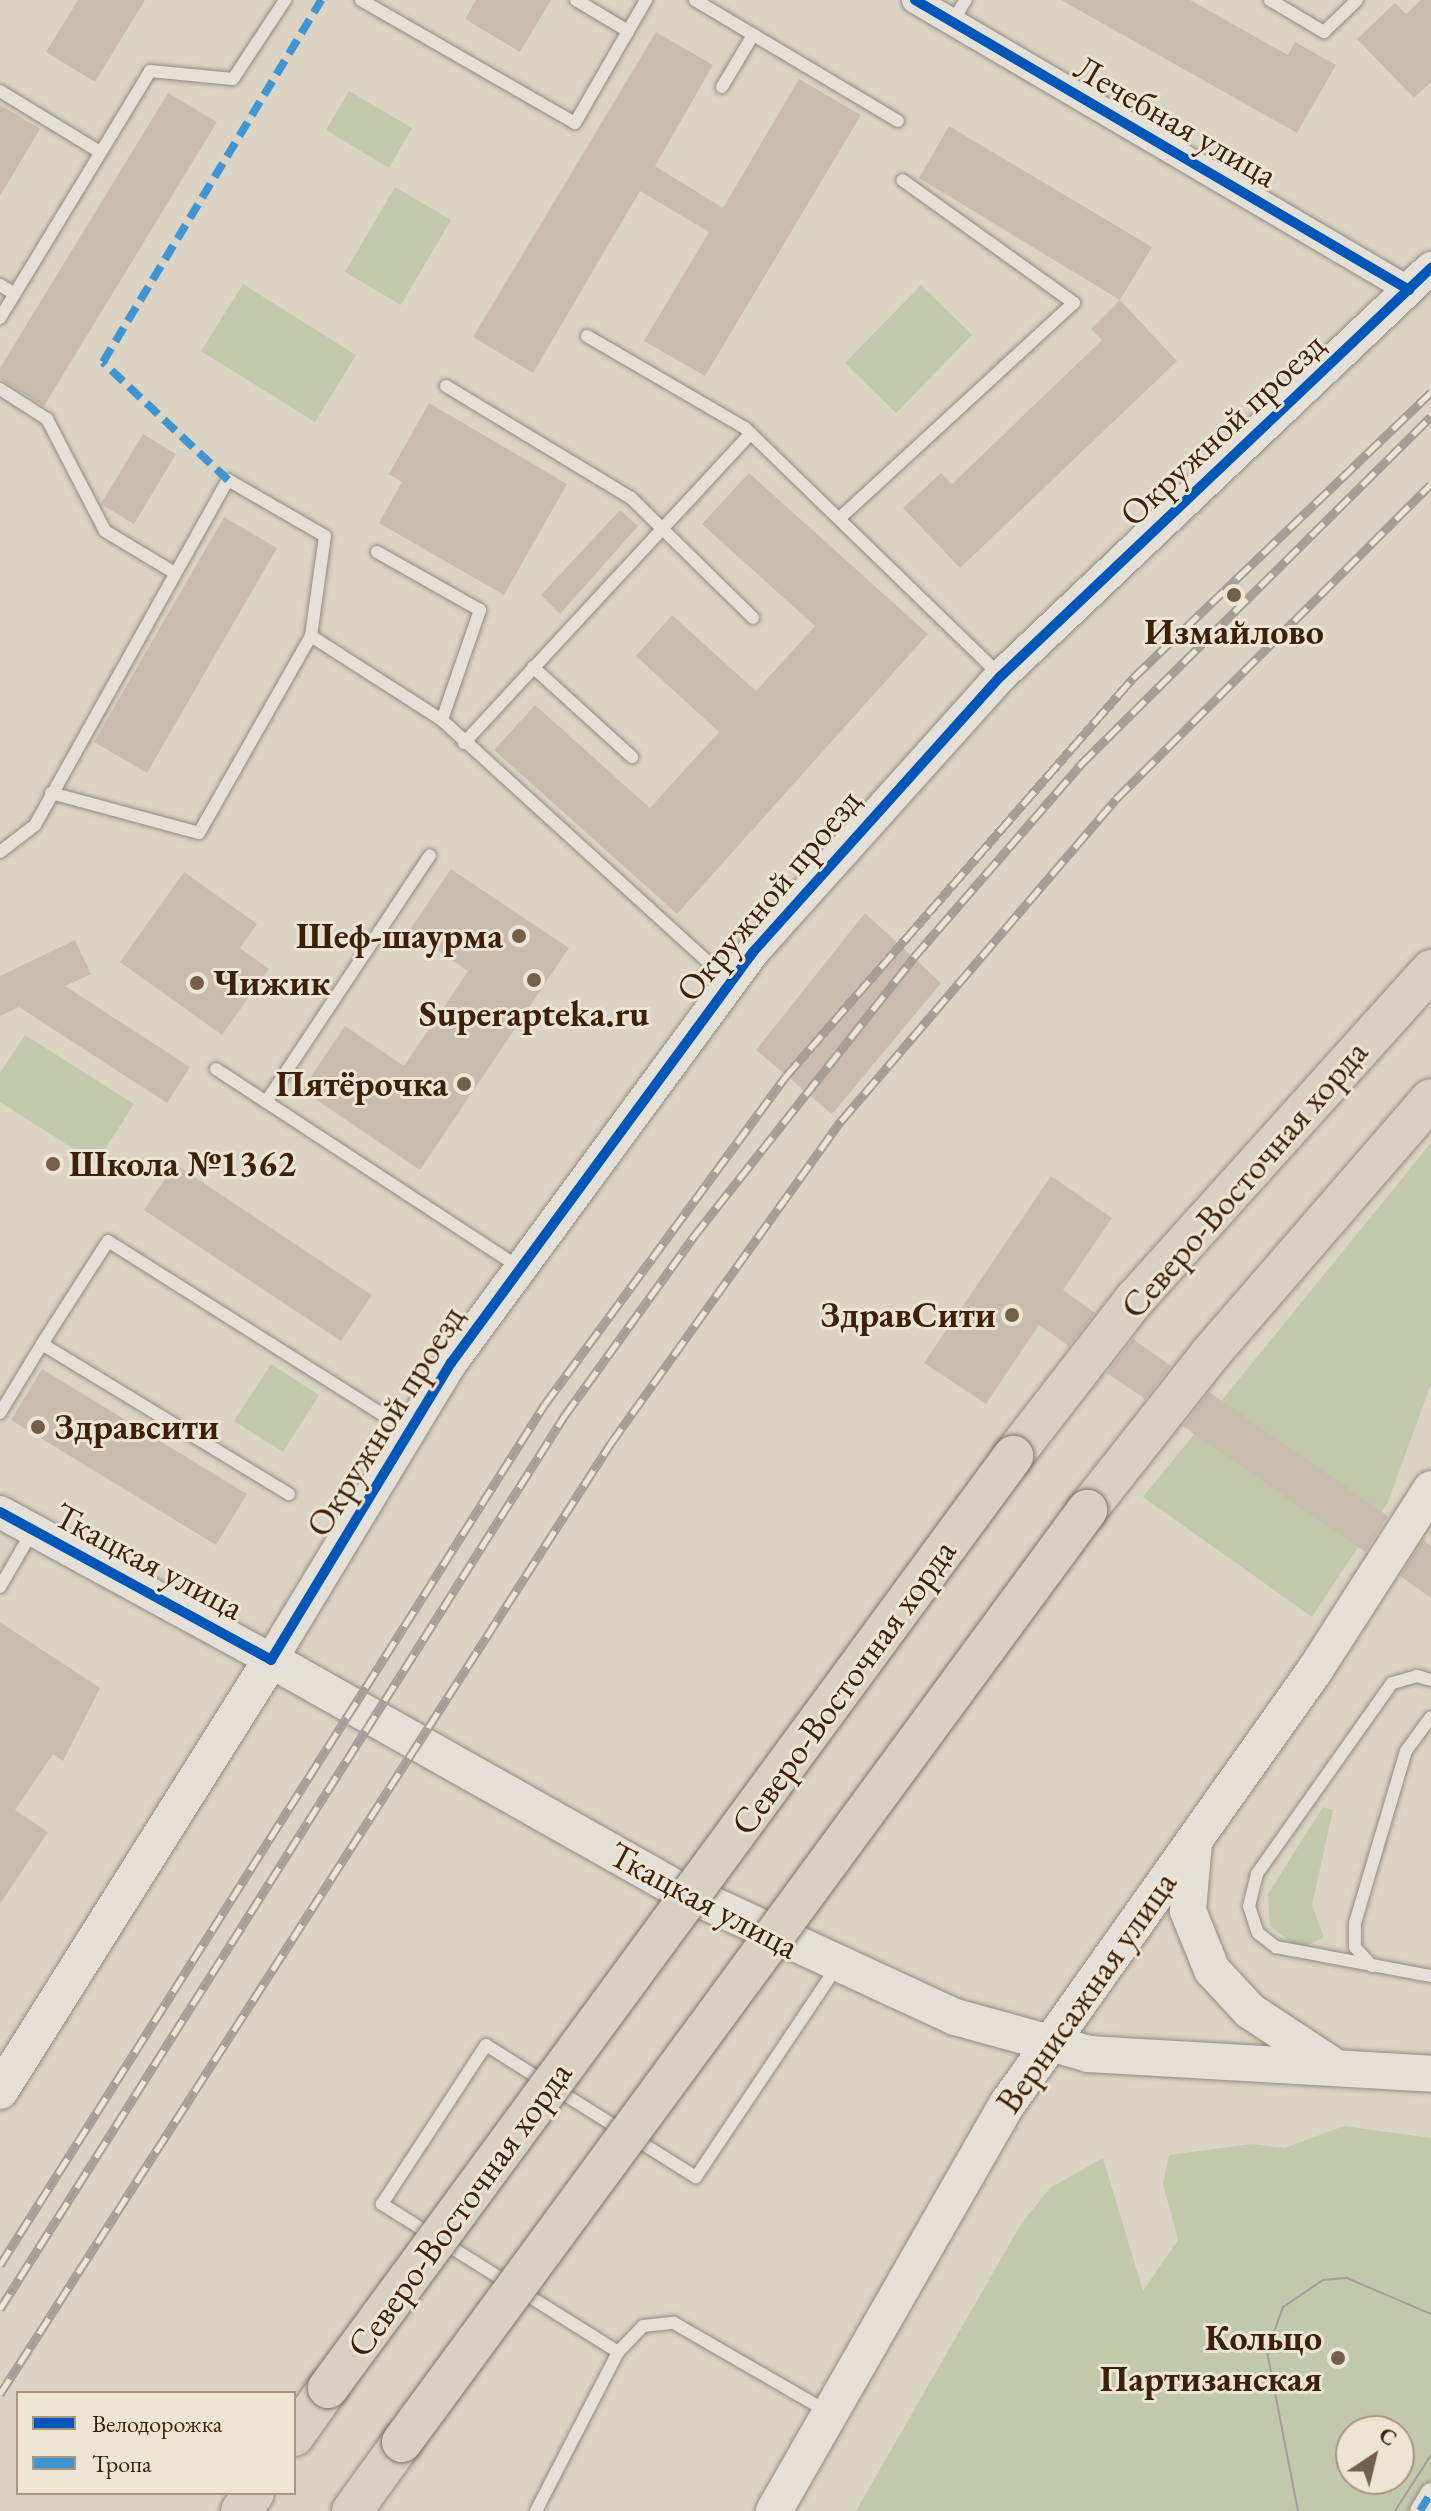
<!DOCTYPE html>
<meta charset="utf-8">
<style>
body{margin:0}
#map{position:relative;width:1431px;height:2511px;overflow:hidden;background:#dbd4c4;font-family:"EB Garamond",serif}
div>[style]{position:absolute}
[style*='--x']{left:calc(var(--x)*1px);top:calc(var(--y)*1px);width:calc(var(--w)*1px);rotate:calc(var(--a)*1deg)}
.green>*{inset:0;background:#c2c8aa}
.building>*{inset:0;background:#c8bcaf}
.roads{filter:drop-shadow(0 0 2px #928a7f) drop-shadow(0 0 2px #928a7f)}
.service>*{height:12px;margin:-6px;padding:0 6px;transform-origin:6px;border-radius:6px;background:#e4e0d8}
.pedestrian>*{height:20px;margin:-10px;padding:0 10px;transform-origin:10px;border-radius:10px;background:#e4e0d8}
.minor>*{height:26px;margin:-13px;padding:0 13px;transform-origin:13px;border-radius:13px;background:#e4e0d8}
.tertiary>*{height:32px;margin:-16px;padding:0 16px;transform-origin:16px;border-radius:16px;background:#e4e0d8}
.secondary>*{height:36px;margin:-18px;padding:0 18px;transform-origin:18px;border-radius:18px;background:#e4e0d8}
.primary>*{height:40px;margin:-20px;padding:0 20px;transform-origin:20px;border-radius:20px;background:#d8d1c3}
.tram>*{height:2px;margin:-1px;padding:0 1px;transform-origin:1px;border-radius:1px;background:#a49e96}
.rail>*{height:9px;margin-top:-4.5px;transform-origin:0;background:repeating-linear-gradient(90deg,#ede5d3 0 18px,#a49e96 0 36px);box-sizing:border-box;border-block:2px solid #a49e96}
.bridges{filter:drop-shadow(0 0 2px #7a7266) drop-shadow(0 0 2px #7a7266)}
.primary-bridge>*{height:40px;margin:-20px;padding:0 20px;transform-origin:20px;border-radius:20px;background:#d8d1c3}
.quiet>*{height:8px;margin-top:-4px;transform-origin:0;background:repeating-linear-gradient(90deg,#3f94d2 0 16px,transparent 0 24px)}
.cycleway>*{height:10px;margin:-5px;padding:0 5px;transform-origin:5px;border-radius:5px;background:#0057b8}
.dots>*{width:22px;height:22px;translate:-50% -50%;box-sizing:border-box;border:4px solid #ede5d3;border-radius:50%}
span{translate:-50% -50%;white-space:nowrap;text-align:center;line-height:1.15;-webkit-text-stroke:6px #ede5d3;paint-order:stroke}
.street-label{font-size:36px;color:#3c2009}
.poi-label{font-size:36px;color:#3c2009;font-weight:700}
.right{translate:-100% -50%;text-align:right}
.left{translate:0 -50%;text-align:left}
.legend{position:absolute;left:16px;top:2391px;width:280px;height:104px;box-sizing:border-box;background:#ede5d3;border:2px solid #a69682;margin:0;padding:10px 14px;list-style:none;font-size:24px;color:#3c2009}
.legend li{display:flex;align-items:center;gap:16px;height:40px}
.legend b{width:40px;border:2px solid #a69682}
.north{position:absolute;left:1335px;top:2415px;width:80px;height:80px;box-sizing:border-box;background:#ede5d3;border:2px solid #a69682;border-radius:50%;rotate:35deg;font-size:22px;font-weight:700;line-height:32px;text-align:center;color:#3c2009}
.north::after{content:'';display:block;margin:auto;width:28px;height:36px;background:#745f4a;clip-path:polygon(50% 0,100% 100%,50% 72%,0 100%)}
</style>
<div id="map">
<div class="green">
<div style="clip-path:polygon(349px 91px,412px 128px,389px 168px,326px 130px)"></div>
<div style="clip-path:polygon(395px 187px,451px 220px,401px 305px,345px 272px)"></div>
<div style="clip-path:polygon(243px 284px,356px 355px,315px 422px,201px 351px)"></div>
<div style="clip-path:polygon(921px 285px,972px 335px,896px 413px,845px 363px)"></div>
<div style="clip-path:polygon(25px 1035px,134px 1104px,96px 1163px,0 1102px,0 1073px)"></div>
<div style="clip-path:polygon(1431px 1143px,1431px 1384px,1388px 1502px,1312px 1617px,1143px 1497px)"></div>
<div style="clip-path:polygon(271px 1364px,319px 1395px,283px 1452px,234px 1421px)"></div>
<div style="clip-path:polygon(1323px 1807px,1333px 1810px,1312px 1905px,1324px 1937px,1300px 1949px,1270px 1926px,1268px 1894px)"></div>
<div style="clip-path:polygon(evenodd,1344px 2126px,1431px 2138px,1431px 2511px,856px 2511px,1021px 2224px,1050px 2188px,1103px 2158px,1143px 2291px,1178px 2240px,1163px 2184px,1169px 2155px,1252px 2144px,1285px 2148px,1344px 2126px,1351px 2431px,1399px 2431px,1399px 2479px,1351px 2479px,1351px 2431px)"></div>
</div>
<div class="building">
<div style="clip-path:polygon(78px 0,145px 0,95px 82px,46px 52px)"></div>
<div style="clip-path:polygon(476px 0,551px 0,520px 52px,465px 19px)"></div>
<div style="clip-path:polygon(1061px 0,1190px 0,1288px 55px,1295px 42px,1336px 65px,1297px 133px)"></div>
<div style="clip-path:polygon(1421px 0,1431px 0,1431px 82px,1414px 98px,1357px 39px,1395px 3px,1406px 14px)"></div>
<div style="clip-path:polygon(656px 32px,713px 65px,655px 166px,723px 208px,799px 79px,861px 115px,705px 376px,644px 341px,709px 232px,640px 191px,533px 373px,473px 337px)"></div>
<div style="clip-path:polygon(168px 93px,217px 122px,44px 406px,0 379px,0 368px)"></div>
<div style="clip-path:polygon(0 105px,40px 129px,0 196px)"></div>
<div style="clip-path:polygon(949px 126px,1152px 247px,1120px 300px,919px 178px)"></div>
<div style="clip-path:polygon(1120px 300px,1177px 361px,960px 568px,903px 508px,941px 473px,952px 484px,1102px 340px,1091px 329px)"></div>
<div style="clip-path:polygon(429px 403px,567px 484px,504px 595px,379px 523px,402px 482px,389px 474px)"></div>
<div style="clip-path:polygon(143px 434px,176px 454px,134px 524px,101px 504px)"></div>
<div style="clip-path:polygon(749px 473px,928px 634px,677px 914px,494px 750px,535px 705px,650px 808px,719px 732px,636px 656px,672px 615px,756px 691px,815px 626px,702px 524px)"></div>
<div style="clip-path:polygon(620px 510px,638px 526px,560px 614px,541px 595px)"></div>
<div style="clip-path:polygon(224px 517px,277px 548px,147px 773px,94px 742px)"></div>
<div style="clip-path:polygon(451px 869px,569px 948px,420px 1170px,302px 1090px,345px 1026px,404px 1066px,468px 971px,409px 931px)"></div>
<div style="clip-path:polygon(184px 872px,257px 924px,240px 948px,269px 969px,222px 1035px,120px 962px)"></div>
<div style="clip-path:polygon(865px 913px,941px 983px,832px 1114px,756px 1050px)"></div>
<div style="clip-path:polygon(75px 940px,91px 974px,65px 986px,190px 1067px,167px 1103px,19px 1007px,0 1016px,0 976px)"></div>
<div style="clip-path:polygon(175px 1164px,372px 1295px,341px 1341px,144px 1210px)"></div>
<div style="clip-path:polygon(1051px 1176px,1112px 1218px,1063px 1290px,1095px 1313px,1069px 1346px,1039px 1325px,986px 1404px,924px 1363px)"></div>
<div style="clip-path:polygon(1133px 1339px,1171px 1366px,1145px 1399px,1107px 1373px)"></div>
<div style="clip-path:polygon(42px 1369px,247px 1494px,216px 1545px,11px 1420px)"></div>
<div style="clip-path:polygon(1209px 1392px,1388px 1516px,1365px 1552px,1183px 1426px)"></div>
<div style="clip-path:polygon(1423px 1540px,1431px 1546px,1431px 1598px,1400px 1576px)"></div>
<div style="clip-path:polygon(0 1622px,100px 1688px,63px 1761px,53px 1754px,15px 1810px,48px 1832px,0 1904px)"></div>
</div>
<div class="roads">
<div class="service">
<div style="--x:361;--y:0;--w:247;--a:29.9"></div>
<div style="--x:575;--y:123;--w:142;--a:-60"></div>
<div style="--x:576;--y:0;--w:61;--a:30.8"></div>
<div style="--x:695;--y:0;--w:236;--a:30.8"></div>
<div style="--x:1270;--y:0;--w:63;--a:30.7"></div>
<div style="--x:1324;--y:32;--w:46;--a:-44.1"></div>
<div style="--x:952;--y:22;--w:26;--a:-58"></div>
<div style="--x:722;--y:87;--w:61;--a:-59.2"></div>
<div style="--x:0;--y:91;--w:117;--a:31.4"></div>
<div style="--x:0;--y:285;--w:17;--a:31"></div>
<div style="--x:0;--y:318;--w:289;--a:-58.7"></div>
<div style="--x:150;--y:71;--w:83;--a:5.5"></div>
<div style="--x:233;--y:79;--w:95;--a:-56.6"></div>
<div style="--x:587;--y:336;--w:183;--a:30.2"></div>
<div style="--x:745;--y:428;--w:354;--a:44.1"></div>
<div style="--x:446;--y:386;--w:216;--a:31.2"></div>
<div style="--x:631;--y:498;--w:171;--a:44.5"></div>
<div style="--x:0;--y:389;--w:56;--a:32.6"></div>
<div style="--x:47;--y:419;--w:126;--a:62.6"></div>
<div style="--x:105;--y:531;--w:82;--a:31"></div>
<div style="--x:842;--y:516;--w:315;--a:-42.6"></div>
<div style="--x:1074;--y:303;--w:211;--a:-144.4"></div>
<div style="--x:377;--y:552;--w:118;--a:29.4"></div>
<div style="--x:480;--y:610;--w:116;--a:109.1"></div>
<div style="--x:533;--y:667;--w:134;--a:42.3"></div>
<div style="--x:464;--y:743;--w:422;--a:-47.2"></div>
<div style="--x:51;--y:793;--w:153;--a:15.1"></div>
<div style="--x:199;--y:833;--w:227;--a:-60.4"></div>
<div style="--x:0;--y:852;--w:44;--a:-37.6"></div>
<div style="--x:35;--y:825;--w:395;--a:-60.8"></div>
<div style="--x:228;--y:480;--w:112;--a:30"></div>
<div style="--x:325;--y:536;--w:101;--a:98"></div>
<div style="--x:311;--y:636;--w:156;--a:32.7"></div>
<div style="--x:442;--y:720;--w:388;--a:42.3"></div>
<div style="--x:216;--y:1069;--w:362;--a:33.2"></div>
<div style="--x:266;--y:1102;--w:296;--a:-56.4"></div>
<div style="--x:42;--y:1344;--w:122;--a:-57.3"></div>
<div style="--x:108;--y:1241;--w:354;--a:32.3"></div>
<div style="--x:0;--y:1413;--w:81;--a:-58.7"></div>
<div style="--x:42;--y:1344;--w:289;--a:31.3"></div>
<div style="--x:0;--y:1587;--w:66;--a:-59.9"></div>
<div style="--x:1431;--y:1680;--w:15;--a:-164"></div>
<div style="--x:1417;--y:1676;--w:26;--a:164"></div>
<div style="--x:1392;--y:1683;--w:234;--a:125.3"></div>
<div style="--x:1257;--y:1874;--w:33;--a:104"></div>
<div style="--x:1249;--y:1906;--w:28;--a:72"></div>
<div style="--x:1258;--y:1933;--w:23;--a:38"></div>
<div style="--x:1276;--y:1947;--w:158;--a:10.6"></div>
<div style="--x:1372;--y:1966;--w:25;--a:-132"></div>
<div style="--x:1355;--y:1947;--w:24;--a:-90"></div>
<div style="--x:1355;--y:1923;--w:179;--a:-73.5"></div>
<div style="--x:1406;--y:1751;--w:42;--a:-53.7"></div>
<div style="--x:618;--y:2352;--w:279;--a:-147.9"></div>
<div style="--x:382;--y:2204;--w:190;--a:-56.8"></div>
<div style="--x:486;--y:2045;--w:248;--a:32.2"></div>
<div style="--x:696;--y:2177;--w:252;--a:-56.2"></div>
<div style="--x:536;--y:2511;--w:179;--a:-62.7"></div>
<div style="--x:618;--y:2352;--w:36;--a:-46"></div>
<div style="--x:643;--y:2326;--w:31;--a:-6"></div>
<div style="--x:674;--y:2323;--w:178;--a:30"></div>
</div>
<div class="pedestrian">
<div style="--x:1420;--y:2511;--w:21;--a:-59"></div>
</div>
<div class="minor">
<div style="--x:915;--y:0;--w:573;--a:30.41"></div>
</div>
<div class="tertiary">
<div style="--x:0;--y:1512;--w:309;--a:28.6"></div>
<div style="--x:271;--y:1660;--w:347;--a:-58.8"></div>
<div style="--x:451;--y:1363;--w:510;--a:-53.69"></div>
<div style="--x:753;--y:952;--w:371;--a:-48.1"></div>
<div style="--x:1001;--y:676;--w:593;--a:-43.5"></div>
</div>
<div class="secondary">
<div style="--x:1194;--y:1842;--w:69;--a:95"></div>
<div style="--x:1188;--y:1911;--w:64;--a:67.9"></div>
<div style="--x:1212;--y:1970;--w:56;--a:47.2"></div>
<div style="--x:1250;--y:2011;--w:95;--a:33.4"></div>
<div style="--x:0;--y:2091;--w:509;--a:-57.84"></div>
<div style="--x:271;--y:1660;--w:467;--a:29.4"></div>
<div style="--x:678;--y:1889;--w:305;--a:24.8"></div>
<div style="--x:955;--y:2017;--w:139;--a:15.4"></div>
<div style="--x:1089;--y:2054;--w:343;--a:3.3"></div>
<div style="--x:774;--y:2511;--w:470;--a:-60.2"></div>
<div style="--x:1008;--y:2103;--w:531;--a:-54.66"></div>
<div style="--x:1315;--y:1670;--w:215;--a:-57.3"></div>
</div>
<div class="primary">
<div style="--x:1013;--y:1456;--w:199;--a:-52.2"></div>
<div style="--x:1135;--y:1299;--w:443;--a:-48"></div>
<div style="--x:1087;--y:1510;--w:199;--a:-51.7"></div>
<div style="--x:1210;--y:1354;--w:337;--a:-49.1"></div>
<div style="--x:294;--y:2436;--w:59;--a:-54.7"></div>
<div style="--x:241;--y:2511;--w:22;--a:-54"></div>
<div style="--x:352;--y:2511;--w:85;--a:-54.1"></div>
</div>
</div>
<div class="tram">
<div style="--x:1298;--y:2511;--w:163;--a:-101"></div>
<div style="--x:1267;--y:2351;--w:47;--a:-70"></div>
<div style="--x:1283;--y:2307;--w:48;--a:-34"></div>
<div style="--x:1323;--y:2280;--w:24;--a:-5"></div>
<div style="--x:1347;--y:2278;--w:91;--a:23.2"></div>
<div style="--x:1395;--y:2511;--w:67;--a:-57.3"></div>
</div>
<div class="rail">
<div style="--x:0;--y:2265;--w:1019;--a:-57.67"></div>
<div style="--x:545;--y:1404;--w:407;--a:-53.7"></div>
<div style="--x:786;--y:1076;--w:528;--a:-48.92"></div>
<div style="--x:1133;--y:678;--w:413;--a:-43.8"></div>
<div style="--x:0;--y:2309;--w:1058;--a:-57.71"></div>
<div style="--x:565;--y:1415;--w:221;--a:-54.2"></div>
<div style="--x:694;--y:1236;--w:355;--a:-51.7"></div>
<div style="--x:914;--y:957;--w:255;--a:-49.1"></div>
<div style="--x:1081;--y:764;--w:493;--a:-44.8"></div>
<div style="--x:0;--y:2394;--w:1130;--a:-57.28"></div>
<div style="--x:611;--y:1443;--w:396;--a:-54.5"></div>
<div style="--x:841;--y:1121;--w:423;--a:-49.5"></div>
<div style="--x:1116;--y:799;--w:445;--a:-45"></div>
</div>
<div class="bridges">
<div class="primary-bridge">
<div style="--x:328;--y:2388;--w:1157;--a:-53.68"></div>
<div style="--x:402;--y:2442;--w:1157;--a:-53.68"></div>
</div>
</div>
<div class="quiet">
<div style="--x:228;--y:480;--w:172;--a:-136.7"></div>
<div style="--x:103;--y:362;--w:423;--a:-58.9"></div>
<div style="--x:1420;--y:2511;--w:21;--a:-59"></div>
</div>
<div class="cycleway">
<div style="--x:915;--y:0;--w:573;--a:30.41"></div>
<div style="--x:0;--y:1512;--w:309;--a:28.6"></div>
<div style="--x:271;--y:1660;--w:347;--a:-58.8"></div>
<div style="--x:451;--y:1363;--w:510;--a:-53.69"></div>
<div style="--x:753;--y:952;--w:371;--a:-48.1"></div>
<div style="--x:1001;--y:676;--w:593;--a:-43.5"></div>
</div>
<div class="dots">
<div style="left:1234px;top:595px;background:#745f4a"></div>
<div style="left:519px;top:936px;background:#745f4a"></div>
<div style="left:534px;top:980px;background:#745f4a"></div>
<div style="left:197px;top:983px;background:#745f4a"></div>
<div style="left:464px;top:1084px;background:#745f4a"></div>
<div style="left:53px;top:1164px;background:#745f4a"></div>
<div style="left:1012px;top:1315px;background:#745f4a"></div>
<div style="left:38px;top:1427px;background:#745f4a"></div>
<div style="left:1338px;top:2358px;background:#745f4a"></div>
</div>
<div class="street-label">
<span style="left:1176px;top:121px;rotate:30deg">Лечебная улица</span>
<span style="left:1222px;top:429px;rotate:-43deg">Окружной проезд</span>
<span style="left:768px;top:895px;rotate:-50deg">Окружной проезд</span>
<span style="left:1244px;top:1179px;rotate:-49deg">Северо-Восточная хорда</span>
<span style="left:385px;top:1421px;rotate:-58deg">Окружной проезд</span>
<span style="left:149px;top:1561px;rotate:28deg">Ткацкая улица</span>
<span style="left:843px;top:1687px;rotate:-54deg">Северо-Восточная хорда</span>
<span style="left:704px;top:1900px;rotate:28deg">Ткацкая улица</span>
<span style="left:1086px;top:1992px;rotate:-55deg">Вернисажная улица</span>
<span style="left:459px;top:2209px;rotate:-54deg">Северо-Восточная хорда</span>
</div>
<div class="poi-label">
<span style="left:1234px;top:632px">Измайлово</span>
<span class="right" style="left:503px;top:936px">Шеф-шаурма</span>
<span class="left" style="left:213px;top:983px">Чижик</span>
<span style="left:534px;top:1014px">Superapteka.ru</span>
<span class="right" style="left:448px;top:1084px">Пятёрочка</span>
<span class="left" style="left:69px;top:1164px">Школа №1362</span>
<span class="right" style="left:996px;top:1315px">ЗдравСити</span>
<span class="left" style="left:54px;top:1427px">Здравсити</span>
<span class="right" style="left:1322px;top:2358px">Кольцо<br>Партизанская</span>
</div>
<ul class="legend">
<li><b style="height:10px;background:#0057b8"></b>Велодорожка</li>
<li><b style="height:10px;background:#3f94d2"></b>Тропа</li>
</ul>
<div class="north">С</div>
</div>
